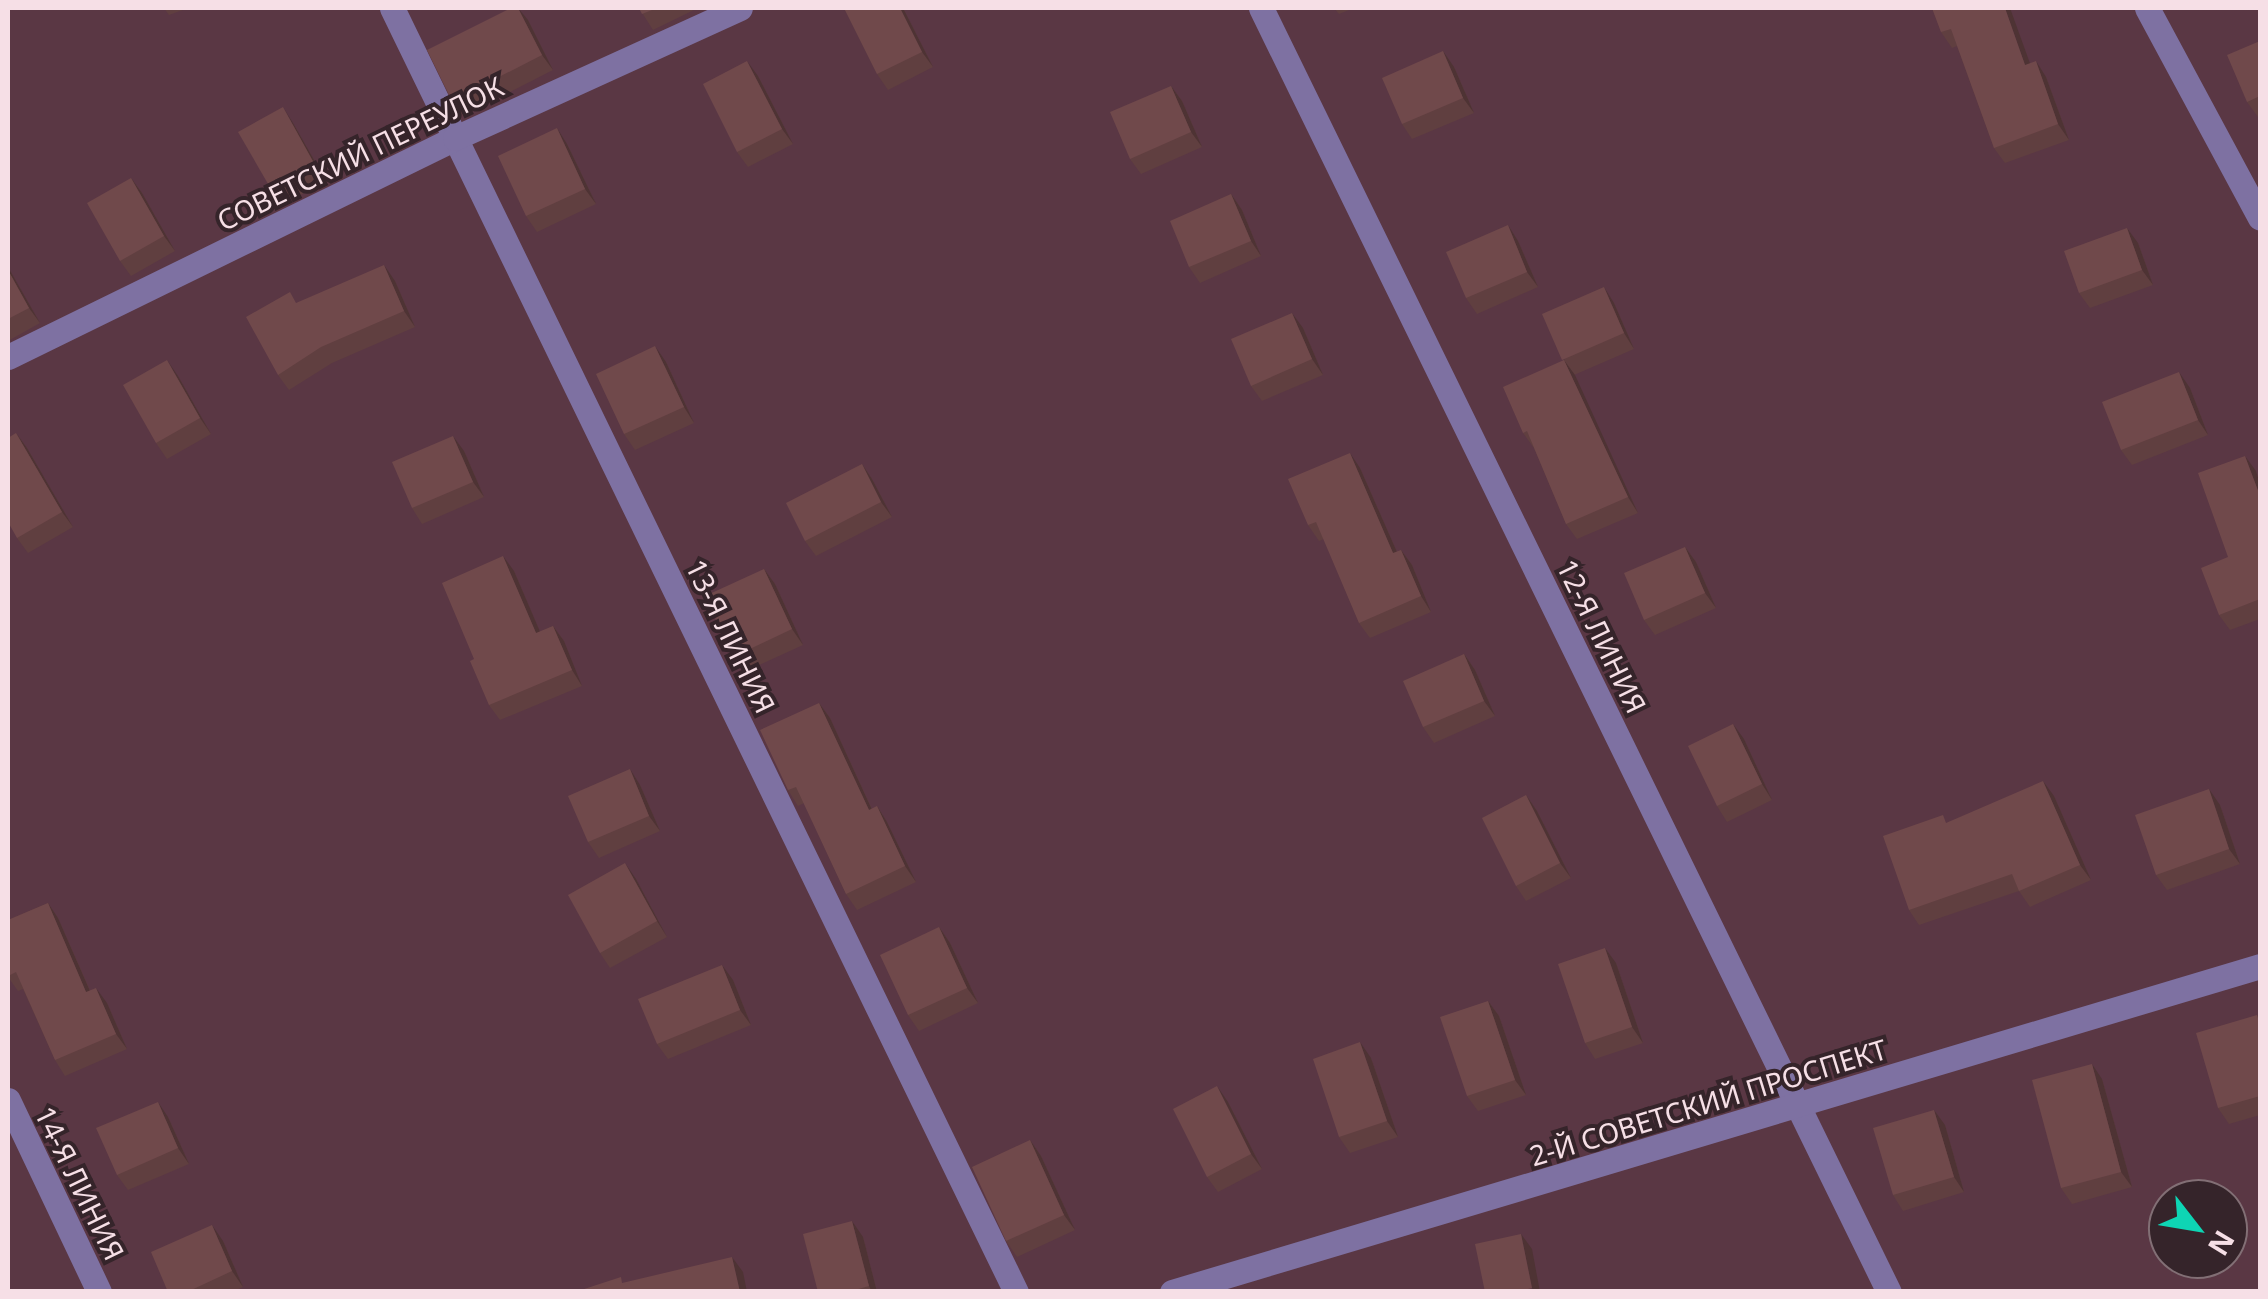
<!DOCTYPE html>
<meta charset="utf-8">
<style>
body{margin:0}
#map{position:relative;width:2268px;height:1299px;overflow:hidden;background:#5a3744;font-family:"Noto Sans",sans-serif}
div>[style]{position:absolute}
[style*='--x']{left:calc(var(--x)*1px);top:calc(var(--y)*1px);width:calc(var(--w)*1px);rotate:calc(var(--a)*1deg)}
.minor>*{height:25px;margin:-12.5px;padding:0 12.5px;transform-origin:12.5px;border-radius:12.5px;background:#7e71a2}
.wall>*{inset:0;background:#603f40}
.shaded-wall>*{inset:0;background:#4e3334}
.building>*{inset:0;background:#70494b}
span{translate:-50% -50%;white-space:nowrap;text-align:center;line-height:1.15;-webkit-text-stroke:8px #35242a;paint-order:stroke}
.street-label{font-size:28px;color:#f6dfe6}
.frame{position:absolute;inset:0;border:10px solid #f6dfe6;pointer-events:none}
.north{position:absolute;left:2148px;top:1179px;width:100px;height:100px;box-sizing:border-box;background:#35242a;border:2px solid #826f75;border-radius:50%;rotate:121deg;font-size:28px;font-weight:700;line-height:40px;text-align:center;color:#f6dfe6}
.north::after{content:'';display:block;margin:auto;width:35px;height:45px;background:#0ed5b4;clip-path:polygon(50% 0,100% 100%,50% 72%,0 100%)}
</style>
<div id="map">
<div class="minor">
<div style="--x:392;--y:8;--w:1428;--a:64.08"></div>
<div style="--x:1261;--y:8;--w:1429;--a:63.94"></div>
<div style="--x:2147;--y:8;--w:238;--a:61.7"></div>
<div style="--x:8;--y:357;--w:498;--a:-26.1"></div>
<div style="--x:455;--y:138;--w:313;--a:-24.5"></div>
<div style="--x:8;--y:1100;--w:212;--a:64.6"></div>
<div style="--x:1172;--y:1292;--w:1136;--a:-16.68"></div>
</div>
<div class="wall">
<div style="clip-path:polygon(164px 8px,188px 8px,169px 15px)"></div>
<div style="clip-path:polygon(639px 8px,698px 8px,653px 30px)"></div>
<div style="clip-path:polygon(844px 8px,903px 8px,933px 67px,888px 90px,877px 74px)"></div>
<div style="clip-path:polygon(1334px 8px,1354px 8px,1339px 14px)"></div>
<div style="clip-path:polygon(1932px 8px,2030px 63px,2046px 77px,2069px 140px,2005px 163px,1994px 148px,1957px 46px,1952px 48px,1941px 32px)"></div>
<div style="clip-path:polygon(528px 20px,553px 70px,463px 116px,452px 101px)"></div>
<div style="clip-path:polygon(2260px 41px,2260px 116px,2258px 117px,2247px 102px)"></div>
<div style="clip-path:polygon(1454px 67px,1474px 113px,1412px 139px,1402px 124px)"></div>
<div style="clip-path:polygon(758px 76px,793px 144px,748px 167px,737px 152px)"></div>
<div style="clip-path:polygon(1171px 86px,1182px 101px,1202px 147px,1141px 174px,1130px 159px)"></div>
<div style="clip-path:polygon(293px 123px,326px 181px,282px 205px,271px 189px)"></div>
<div style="clip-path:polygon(567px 144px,596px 204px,537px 232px,526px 216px)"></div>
<div style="clip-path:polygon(131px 178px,142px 193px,175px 251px,131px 276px,120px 261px)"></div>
<div style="clip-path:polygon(1231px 194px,1242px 210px,1261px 256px,1200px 283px,1189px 267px)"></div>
<div style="clip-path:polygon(1518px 241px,1538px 287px,1477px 314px,1466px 298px)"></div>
<div style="clip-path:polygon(2138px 243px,2153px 285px,2090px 308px,2079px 293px)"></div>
<div style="clip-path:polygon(8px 267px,40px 323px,8px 341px)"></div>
<div style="clip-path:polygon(395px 281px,415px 327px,332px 363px,289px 390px,278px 375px,297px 303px)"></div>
<div style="clip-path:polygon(1614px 303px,1634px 349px,1574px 375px,1638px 513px,1577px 539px,1566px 524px,1534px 448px,1523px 433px,1563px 361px)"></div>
<div style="clip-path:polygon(1303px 328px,1323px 375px,1262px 401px,1251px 386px)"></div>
<div style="clip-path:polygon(666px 362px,694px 423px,635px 450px,624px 434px)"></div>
<div style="clip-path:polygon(178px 376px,211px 434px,167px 459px,156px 443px)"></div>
<div style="clip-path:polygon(2190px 388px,2208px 435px,2132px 465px,2121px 450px)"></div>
<div style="clip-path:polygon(16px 433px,27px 448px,73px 527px,28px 553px,17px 538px)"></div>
<div style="clip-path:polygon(464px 451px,484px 497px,422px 524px,412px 508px)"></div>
<div style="clip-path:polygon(862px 464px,872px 479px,892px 517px,816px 556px,805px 541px)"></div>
<div style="clip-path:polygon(1360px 468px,1397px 552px,1401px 550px,1412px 565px,1431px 612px,1370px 638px,1359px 623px,1324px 539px,1319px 541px,1308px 525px)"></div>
<div style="clip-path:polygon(2256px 471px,2260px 484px,2260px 619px,2230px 630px,2219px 615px,2228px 557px)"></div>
<div style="clip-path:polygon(1685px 547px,1696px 562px,1716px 608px,1655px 635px,1644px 620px)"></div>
<div style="clip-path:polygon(764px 569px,775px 584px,803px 645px,744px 672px,733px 657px)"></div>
<div style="clip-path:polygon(514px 571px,540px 632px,553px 626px,564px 641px,582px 686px,500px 720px,489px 705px,474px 659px)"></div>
<div style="clip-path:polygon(1464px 654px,1475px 670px,1495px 716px,1434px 743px,1423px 727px)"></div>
<div style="clip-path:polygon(819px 703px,830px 718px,872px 809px,877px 806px,887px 822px,916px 882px,857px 910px,846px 894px,804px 803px,798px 806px,788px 790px)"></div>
<div style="clip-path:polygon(1744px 739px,1772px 800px,1727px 822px,1717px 806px)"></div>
<div style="clip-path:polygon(640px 785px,660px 831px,599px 858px,588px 842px)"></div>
<div style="clip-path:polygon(1526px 795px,1537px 811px,1571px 878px,1526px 901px,1516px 886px)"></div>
<div style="clip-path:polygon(2054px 796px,2091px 880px,2030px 907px,2019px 891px,1919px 925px,1909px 910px,1948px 822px)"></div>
<div style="clip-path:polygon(2220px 805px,2240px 864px,2167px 890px,2156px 875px)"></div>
<div style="clip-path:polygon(636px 879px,667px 937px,610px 968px,600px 953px)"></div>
<div style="clip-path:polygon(48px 903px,58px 918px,90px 990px,107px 1003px,127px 1049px,65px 1076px,55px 1060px,23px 989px,18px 991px,8px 977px,8px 920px)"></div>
<div style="clip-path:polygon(939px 927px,950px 943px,978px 1003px,919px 1031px,908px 1015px)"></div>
<div style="clip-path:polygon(1616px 963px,1643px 1043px,1595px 1059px,1585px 1043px)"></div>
<div style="clip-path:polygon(733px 980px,751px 1025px,668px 1059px,657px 1044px)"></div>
<div style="clip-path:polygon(1488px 1001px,1499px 1016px,1526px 1095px,1478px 1111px,1467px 1096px)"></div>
<div style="clip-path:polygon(2257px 1015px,2260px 1020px,2260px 1115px,2229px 1124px,2218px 1108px)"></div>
<div style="clip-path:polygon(1371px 1058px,1398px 1137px,1350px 1153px,1339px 1137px)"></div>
<div style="clip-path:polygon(2102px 1079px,2132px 1187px,2072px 1204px,2061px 1188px)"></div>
<div style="clip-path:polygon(1228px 1102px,1262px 1169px,1218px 1192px,1207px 1177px)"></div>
<div style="clip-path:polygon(168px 1117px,189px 1164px,128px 1190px,117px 1175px)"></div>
<div style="clip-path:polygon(1945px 1125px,1964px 1192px,1903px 1211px,1893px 1195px)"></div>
<div style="clip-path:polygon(1030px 1140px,1041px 1156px,1075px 1230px,1017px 1257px,1006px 1241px)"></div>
<div style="clip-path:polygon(863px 1237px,877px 1292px,818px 1292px)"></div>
<div style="clip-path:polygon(223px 1241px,243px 1287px,232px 1292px,168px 1292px)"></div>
</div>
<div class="shaded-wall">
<div style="clip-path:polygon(518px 8px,528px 20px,553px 70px,542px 55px)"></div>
<div style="clip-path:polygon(900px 8px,903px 8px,933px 67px,922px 52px)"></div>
<div style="clip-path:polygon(2005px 8px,2010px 8px,2036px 80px,2025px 65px)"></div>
<div style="clip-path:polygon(1443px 51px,1454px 67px,1474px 113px,1463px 98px)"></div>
<div style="clip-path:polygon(747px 61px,758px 76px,793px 144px,782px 129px)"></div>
<div style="clip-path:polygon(2036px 61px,2046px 77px,2069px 140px,2058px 124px)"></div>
<div style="clip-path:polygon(1171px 86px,1182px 101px,1202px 147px,1191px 132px)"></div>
<div style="clip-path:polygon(283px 107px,293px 123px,326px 181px,315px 165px)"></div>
<div style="clip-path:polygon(557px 128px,567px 144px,596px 204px,585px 189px)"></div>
<div style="clip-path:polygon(131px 178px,142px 193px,175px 251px,164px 236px)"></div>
<div style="clip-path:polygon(1231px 194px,1242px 210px,1261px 256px,1251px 241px)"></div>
<div style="clip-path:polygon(1508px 225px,1518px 241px,1538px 287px,1527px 272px)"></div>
<div style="clip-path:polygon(2127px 228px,2138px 243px,2153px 285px,2142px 270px)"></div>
<div style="clip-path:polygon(384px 265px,395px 281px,415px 327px,404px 311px)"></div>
<div style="clip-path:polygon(8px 267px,40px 323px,29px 308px,8px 270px)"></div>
<div style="clip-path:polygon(1604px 287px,1614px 303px,1634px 349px,1624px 333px)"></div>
<div style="clip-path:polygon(1292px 313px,1303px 328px,1323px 375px,1312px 359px)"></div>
<div style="clip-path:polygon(655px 346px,666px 362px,694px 423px,684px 407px)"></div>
<div style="clip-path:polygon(167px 360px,178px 376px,211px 434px,200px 418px)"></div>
<div style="clip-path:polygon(1564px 360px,1575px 375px,1638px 513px,1628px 497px)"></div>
<div style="clip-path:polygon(2179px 372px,2190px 388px,2208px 435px,2198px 420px)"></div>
<div style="clip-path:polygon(16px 433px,27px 448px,73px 527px,62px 512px)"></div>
<div style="clip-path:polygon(453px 436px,464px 451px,484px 497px,473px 482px)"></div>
<div style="clip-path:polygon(1350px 453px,1360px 468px,1404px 568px,1393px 553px)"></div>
<div style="clip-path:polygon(2245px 456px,2256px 471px,2260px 484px,2260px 496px)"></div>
<div style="clip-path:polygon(862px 464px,872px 479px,892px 517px,881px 502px)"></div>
<div style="clip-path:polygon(1685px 547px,1696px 562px,1716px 608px,1705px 593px)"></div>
<div style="clip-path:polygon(1401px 550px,1412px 565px,1431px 612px,1421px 596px)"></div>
<div style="clip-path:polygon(503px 556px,514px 571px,547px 648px,536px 633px)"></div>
<div style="clip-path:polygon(764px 569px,775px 584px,803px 645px,792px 629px)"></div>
<div style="clip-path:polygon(553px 626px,564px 641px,582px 686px,572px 670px)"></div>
<div style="clip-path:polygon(1464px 654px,1475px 670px,1495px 716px,1484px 701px)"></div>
<div style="clip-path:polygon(819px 703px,830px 718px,879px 825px,869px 810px)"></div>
<div style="clip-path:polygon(1733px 724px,1744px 739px,1772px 800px,1762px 784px)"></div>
<div style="clip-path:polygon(630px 769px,640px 785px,660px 831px,649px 816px)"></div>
<div style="clip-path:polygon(2043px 781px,2054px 796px,2091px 880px,2080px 865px)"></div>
<div style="clip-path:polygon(2209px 789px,2220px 805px,2240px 864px,2229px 849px)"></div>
<div style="clip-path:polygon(1526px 795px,1537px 811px,1571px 878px,1560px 863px)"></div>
<div style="clip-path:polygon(877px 806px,887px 822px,916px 882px,905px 866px)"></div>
<div style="clip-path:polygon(625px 863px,636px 879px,667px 937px,657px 921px)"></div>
<div style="clip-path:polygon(48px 903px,58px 918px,97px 1007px,86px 992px)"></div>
<div style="clip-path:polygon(939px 927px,950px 943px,978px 1003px,967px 988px)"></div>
<div style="clip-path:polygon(1605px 948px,1616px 963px,1643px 1043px,1632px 1027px)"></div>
<div style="clip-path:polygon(722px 965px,733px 980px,751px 1025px,740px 1010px)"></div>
<div style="clip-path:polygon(96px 988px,107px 1003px,127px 1049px,116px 1034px)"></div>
<div style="clip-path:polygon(1488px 1001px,1499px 1016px,1526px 1095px,1515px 1080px)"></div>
<div style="clip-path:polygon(1360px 1042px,1371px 1058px,1398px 1137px,1387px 1121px)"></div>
<div style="clip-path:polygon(2092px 1064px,2102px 1079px,2132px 1187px,2121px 1172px)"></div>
<div style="clip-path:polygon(1217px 1086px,1228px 1102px,1262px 1169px,1251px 1154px)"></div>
<div style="clip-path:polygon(158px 1102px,168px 1117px,189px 1164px,178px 1148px)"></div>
<div style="clip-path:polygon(1934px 1110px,1945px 1125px,1964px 1192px,1954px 1177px)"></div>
<div style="clip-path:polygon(1030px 1140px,1041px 1156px,1075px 1230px,1064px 1215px)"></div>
<div style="clip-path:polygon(852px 1221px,863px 1237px,877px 1292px,872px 1292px,869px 1286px)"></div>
<div style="clip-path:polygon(212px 1225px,223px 1241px,243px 1287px,232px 1271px)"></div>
<div style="clip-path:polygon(1521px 1234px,1532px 1249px,1540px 1292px,1534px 1292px,1532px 1288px)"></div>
<div style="clip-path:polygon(732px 1257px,743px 1272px,747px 1292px,740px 1292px)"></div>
</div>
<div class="building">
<div style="clip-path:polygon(511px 8px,518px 8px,542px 55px,452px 101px,427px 50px)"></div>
<div style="clip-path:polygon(639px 8px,657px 8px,642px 14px)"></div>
<div style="clip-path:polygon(844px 8px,900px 8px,922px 52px,877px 74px)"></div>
<div style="clip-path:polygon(1932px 8px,2005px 8px,2025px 65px,2036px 61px,2058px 124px,1994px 148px,1951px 29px,1941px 32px)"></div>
<div style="clip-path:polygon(2260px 41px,2260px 96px,2247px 102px,2227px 55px)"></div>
<div style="clip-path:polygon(1443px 51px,1463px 98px,1402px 124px,1382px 78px)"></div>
<div style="clip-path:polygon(747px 61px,782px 129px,737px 152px,703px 84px)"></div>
<div style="clip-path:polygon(1171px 86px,1191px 132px,1130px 159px,1110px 112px)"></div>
<div style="clip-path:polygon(283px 107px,315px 165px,271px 189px,238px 132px)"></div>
<div style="clip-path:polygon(557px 128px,585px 189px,526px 216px,498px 156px)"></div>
<div style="clip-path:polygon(131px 178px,164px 236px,120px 261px,87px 203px)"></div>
<div style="clip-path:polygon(1231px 194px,1251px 241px,1189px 267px,1170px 221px)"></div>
<div style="clip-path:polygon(1508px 225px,1527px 272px,1466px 298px,1446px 252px)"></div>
<div style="clip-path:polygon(2127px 228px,2142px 270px,2079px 293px,2064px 251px)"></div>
<div style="clip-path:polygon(384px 265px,404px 311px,321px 347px,278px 375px,246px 317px,290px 292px,296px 303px)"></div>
<div style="clip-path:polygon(8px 270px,29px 308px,8px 319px)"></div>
<div style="clip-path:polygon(1604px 287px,1624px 333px,1562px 360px,1542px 314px)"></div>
<div style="clip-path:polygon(1292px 313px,1312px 359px,1251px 386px,1231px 339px)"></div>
<div style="clip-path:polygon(655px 346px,684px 407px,624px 434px,596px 374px)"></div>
<div style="clip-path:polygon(167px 360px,200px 418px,156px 443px,123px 385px)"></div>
<div style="clip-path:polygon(1564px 360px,1628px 497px,1566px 524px,1527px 431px,1523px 433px,1503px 387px)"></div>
<div style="clip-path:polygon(2179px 372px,2198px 420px,2121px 450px,2102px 402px)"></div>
<div style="clip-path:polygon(16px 433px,62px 512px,17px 538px,8px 522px,8px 438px)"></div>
<div style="clip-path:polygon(453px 436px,473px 482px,412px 508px,392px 462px)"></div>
<div style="clip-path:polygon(1350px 453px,1393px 553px,1401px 550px,1421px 596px,1359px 623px,1316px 522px,1308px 525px,1288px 479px)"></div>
<div style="clip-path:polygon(2245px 456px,2260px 496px,2260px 599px,2219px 615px,2201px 568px,2228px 557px,2198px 473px)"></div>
<div style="clip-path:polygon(862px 464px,881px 502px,805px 541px,786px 503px)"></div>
<div style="clip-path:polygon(1685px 547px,1705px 593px,1644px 620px,1624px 573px)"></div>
<div style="clip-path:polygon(503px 556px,536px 633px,553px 626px,572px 670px,489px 705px,470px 661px,474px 659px,442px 583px)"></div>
<div style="clip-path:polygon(764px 569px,792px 629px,733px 657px,705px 596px)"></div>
<div style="clip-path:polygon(1464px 654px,1484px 701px,1423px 727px,1403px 681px)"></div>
<div style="clip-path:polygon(819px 703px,869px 810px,877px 806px,905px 866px,846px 894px,796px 787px,788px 790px,760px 730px)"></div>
<div style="clip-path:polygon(1733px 724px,1762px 784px,1717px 806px,1688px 746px)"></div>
<div style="clip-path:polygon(630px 769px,649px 816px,588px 842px,568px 796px)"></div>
<div style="clip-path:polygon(2043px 781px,2080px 865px,2019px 891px,2012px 874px,1909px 910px,1883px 836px,1943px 815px,1946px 823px)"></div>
<div style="clip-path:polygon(2209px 789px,2229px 849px,2156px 875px,2135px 815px)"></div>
<div style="clip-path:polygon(1526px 795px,1560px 863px,1516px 886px,1482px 818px)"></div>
<div style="clip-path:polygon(625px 863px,657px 921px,600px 953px,568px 895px)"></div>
<div style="clip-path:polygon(48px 903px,86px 992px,96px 988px,116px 1034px,55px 1060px,16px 972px,8px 976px,8px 920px)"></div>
<div style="clip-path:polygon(939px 927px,967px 988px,908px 1015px,880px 955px)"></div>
<div style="clip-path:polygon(1605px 948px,1632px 1027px,1585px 1043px,1558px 964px)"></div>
<div style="clip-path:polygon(722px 965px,740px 1010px,657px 1044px,638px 999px)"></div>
<div style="clip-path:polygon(1488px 1001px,1515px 1080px,1467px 1096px,1440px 1017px)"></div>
<div style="clip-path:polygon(2257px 1015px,2260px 1026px,2260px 1096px,2218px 1108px,2196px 1033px)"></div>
<div style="clip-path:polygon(1360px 1042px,1387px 1121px,1339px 1137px,1313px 1059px)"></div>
<div style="clip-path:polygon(2092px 1064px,2121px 1172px,2061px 1188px,2032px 1080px)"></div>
<div style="clip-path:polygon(1217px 1086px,1251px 1154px,1207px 1177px,1173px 1109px)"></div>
<div style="clip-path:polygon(158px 1102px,178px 1148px,117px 1175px,96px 1128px)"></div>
<div style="clip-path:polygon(1934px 1110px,1954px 1177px,1893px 1195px,1873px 1128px)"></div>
<div style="clip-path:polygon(1030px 1140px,1064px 1215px,1006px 1241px,972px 1167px)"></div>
<div style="clip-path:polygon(852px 1221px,869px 1286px,848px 1292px,818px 1292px,803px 1234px)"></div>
<div style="clip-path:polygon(212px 1225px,232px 1271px,187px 1292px,168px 1292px,151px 1252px)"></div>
<div style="clip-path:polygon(1521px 1234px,1532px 1288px,1516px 1292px,1485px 1292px,1475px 1244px)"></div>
<div style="clip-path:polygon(732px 1257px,740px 1292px,575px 1292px,621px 1277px,622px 1283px)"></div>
</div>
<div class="street-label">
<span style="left:360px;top:153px;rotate:-26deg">СОВЕТСКИЙ ПЕРЕУЛОК</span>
<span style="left:731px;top:636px;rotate:64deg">13-Я ЛИНИЯ</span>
<span style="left:1602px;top:636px;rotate:64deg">12-Я ЛИНИЯ</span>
<span style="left:1708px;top:1102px;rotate:-17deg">2-Й СОВЕТСКИЙ ПРОСПЕКТ</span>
<span style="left:80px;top:1183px;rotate:64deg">14-Я ЛИНИЯ</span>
</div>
<div class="frame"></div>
<div class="north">N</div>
</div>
